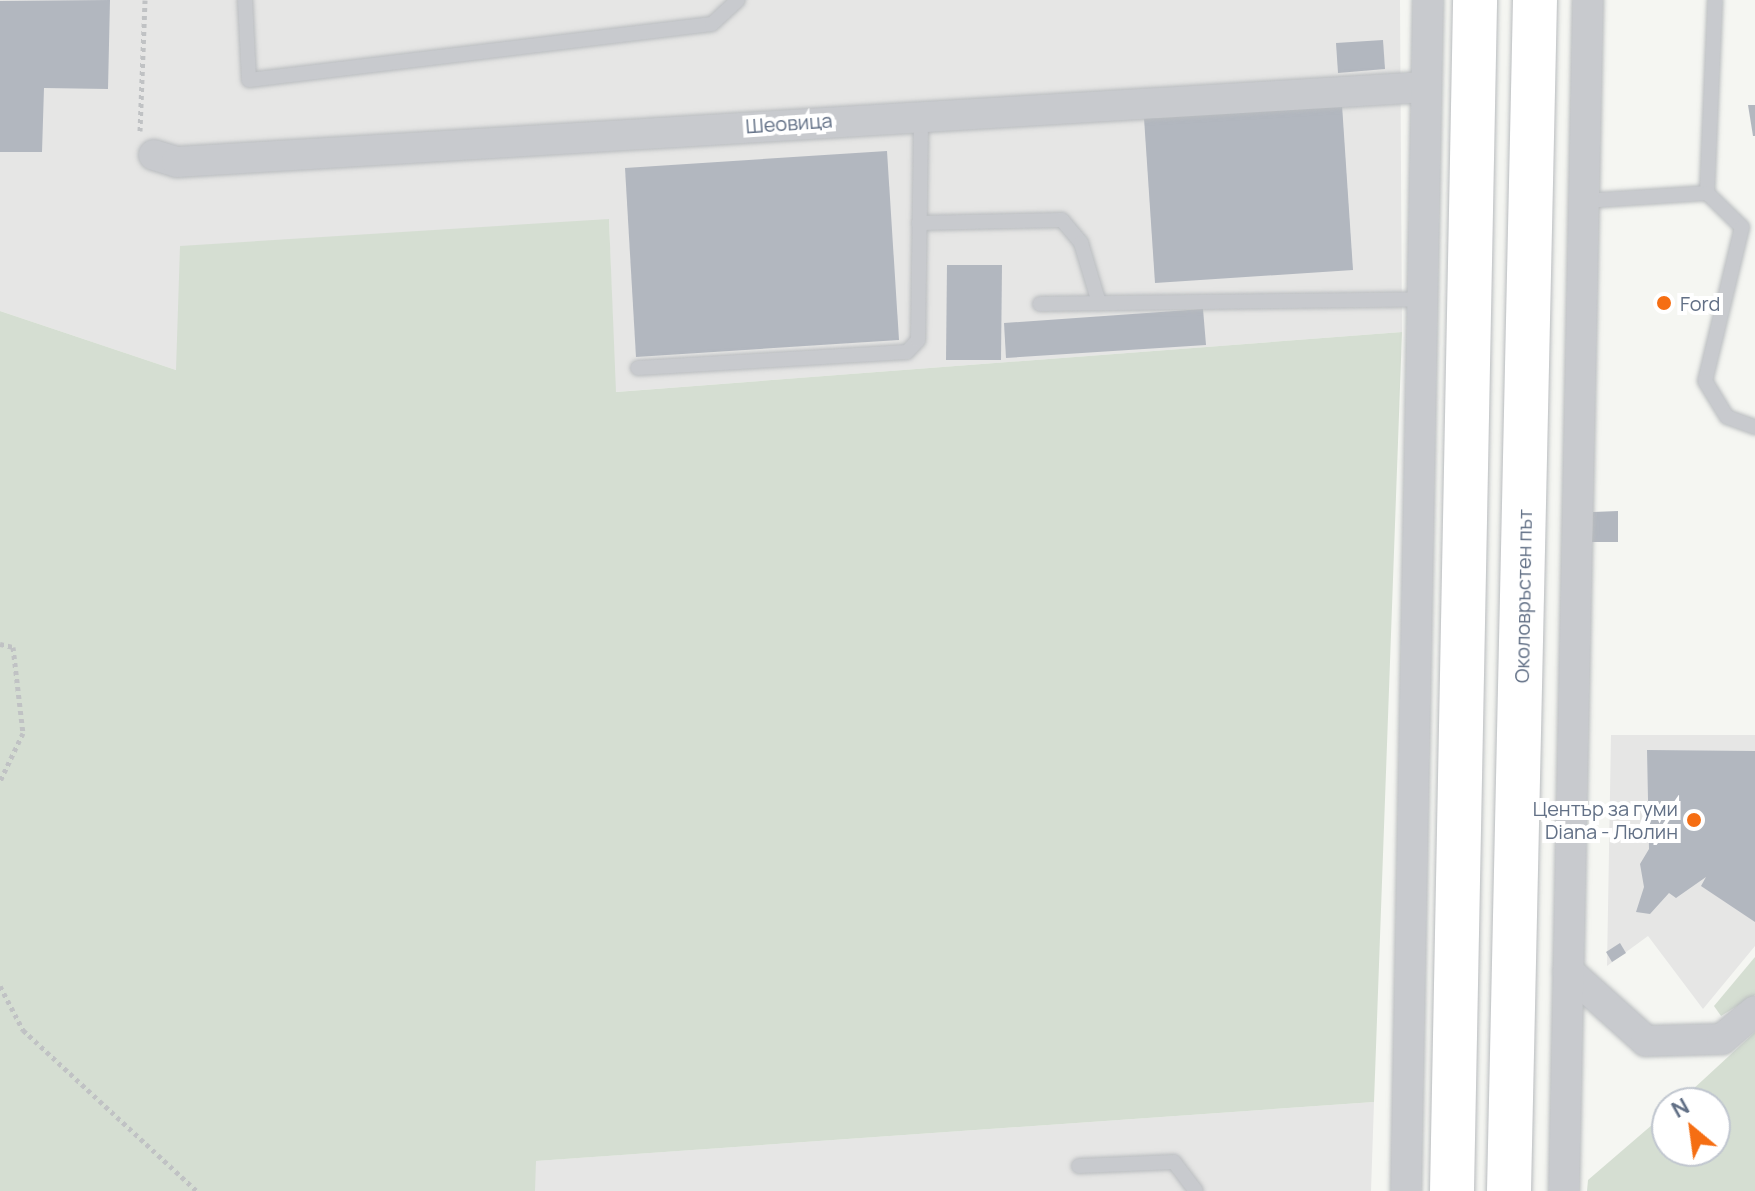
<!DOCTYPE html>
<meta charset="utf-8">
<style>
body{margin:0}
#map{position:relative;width:1755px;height:1191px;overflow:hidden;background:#f5f6f2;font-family:Manrope,sans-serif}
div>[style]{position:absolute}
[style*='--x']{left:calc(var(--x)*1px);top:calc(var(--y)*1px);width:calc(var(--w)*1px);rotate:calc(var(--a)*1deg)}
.built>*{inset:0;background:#e6e6e5}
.green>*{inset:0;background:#d5ded2}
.building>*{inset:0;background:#b2b7bf}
.path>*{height:5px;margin-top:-2.5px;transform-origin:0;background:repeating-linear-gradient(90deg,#c0c2c4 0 4px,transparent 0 8px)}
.roads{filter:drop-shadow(0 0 2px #b9bcbf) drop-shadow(0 0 2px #b9bcbf)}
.lane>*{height:14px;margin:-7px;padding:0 7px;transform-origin:7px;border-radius:7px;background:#c8cace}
.street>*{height:30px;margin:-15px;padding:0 15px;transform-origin:15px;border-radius:15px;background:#c8cace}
.highway>*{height:44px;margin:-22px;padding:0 22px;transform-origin:22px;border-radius:22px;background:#fff}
.dots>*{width:22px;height:22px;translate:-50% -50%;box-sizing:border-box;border:4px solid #fff;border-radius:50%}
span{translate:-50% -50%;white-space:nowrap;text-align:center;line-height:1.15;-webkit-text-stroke:8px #fff;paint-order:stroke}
.street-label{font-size:20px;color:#627086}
.poi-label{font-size:20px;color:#627086}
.left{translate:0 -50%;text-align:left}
.right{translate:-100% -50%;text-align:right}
.north{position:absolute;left:1651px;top:1087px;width:80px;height:80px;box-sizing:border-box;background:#fff;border:2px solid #c0c6cf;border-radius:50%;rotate:331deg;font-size:22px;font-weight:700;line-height:32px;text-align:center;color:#627086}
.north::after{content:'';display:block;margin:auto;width:28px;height:36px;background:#f56e13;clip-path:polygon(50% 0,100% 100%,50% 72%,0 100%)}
</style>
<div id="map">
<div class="built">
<div style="clip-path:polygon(0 0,1400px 0,1402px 332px,615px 392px,609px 219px,176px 370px,0 311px)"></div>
<div style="clip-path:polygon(1611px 735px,1755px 735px,1755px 946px,1703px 1009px,1648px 936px,1607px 966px)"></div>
<div style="clip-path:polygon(1374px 1102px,1371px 1191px,535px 1191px,535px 1161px)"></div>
</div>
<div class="green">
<div style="clip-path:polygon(609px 219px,616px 392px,1402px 332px,1374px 1102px,536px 1161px,535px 1191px,0 1191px,0 311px,176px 370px,180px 246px)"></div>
<div style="clip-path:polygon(1755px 957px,1755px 995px,1721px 1016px,1714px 1006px)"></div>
<div style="clip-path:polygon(1755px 1032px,1755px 1191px,1587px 1191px,1588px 1180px,1667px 1112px,1667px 1151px,1715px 1151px,1715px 1103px,1678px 1103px)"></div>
</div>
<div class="building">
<div style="clip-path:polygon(110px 0,108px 89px,44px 88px,42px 152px,0 152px,0 1px)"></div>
<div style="clip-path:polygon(1383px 40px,1385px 69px,1338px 73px,1336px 43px)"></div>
<div style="clip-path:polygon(1342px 105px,1353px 270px,1155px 283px,1144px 118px)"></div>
<div style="clip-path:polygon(1748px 105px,1755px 105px,1755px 136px,1753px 136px)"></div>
<div style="clip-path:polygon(887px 151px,899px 340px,636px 357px,625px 168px)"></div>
<div style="clip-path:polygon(947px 265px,1002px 265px,1001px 360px,946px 360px)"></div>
<div style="clip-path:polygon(1203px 309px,1206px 345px,1006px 358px,1004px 323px)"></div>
<div style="clip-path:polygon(1618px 511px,1618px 542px,1592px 542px,1593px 512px)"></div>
<div style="clip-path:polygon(1647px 750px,1755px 751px,1755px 922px,1701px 886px,1706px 877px,1676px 898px,1669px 893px,1650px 914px,1636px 912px,1644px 887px,1640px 864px,1649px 849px)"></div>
<div style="clip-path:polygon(1620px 943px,1626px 953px,1612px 962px,1606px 952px)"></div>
</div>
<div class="path">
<div style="--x:140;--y:131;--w:131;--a:-87.8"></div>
<div style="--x:0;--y:644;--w:13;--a:13"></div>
<div style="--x:13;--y:647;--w:87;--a:83.4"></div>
<div style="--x:23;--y:733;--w:53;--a:115.6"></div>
<div style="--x:0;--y:986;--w:50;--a:62.4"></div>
<div style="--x:23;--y:1030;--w:237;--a:42.8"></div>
</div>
<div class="roads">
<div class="lane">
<div style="--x:245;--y:0;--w:80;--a:87.1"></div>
<div style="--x:249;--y:80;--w:466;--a:-6.9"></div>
<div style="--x:712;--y:24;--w:35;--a:-43"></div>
<div style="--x:1707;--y:193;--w:193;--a:-87.6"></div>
<div style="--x:1584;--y:201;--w:123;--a:-3.7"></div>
<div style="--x:1707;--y:193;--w:49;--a:44.2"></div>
<div style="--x:1742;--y:227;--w:158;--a:103.5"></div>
<div style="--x:1705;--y:381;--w:42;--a:58.6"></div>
<div style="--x:1727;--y:417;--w:30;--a:20"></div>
<div style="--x:919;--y:223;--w:143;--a:-1.2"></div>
<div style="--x:1062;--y:220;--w:30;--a:50"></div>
<div style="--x:1081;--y:243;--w:63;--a:73.3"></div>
<div style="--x:1040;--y:304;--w:382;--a:-0.7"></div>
<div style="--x:638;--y:368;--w:269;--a:-3.4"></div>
<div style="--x:907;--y:352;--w:16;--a:-47"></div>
<div style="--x:918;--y:340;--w:225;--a:-89.2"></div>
<div style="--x:1079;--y:1166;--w:95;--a:-2.4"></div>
<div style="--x:1174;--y:1162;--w:36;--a:53"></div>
</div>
<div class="street">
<div style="--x:154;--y:155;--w:24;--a:17"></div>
<div style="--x:177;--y:162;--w:1250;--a:-3.44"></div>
<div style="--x:1568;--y:971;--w:105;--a:41.9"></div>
<div style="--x:1646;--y:1041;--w:76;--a:-1.5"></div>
<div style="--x:1722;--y:1039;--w:43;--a:-40.3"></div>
<div style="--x:1406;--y:1191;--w:1191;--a:-88.94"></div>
<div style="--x:1564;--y:1191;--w:1191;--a:-88.85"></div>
</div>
<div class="highway">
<div style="--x:1452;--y:1191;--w:1191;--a:-88.89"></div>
<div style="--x:1509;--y:1191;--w:1191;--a:-88.75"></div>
</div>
</div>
<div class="dots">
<div style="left:1664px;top:303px;background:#f56e13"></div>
<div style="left:1694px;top:820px;background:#f56e13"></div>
</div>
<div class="street-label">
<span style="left:789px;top:123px;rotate:-4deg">Шеовица</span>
<span style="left:1523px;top:596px;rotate:-89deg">Околовръстен път</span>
</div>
<div class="poi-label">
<span class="left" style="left:1680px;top:303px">Ford</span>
<span class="right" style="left:1678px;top:820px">Център за гуми<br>Diana - Люлин</span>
</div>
<div class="north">N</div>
</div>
